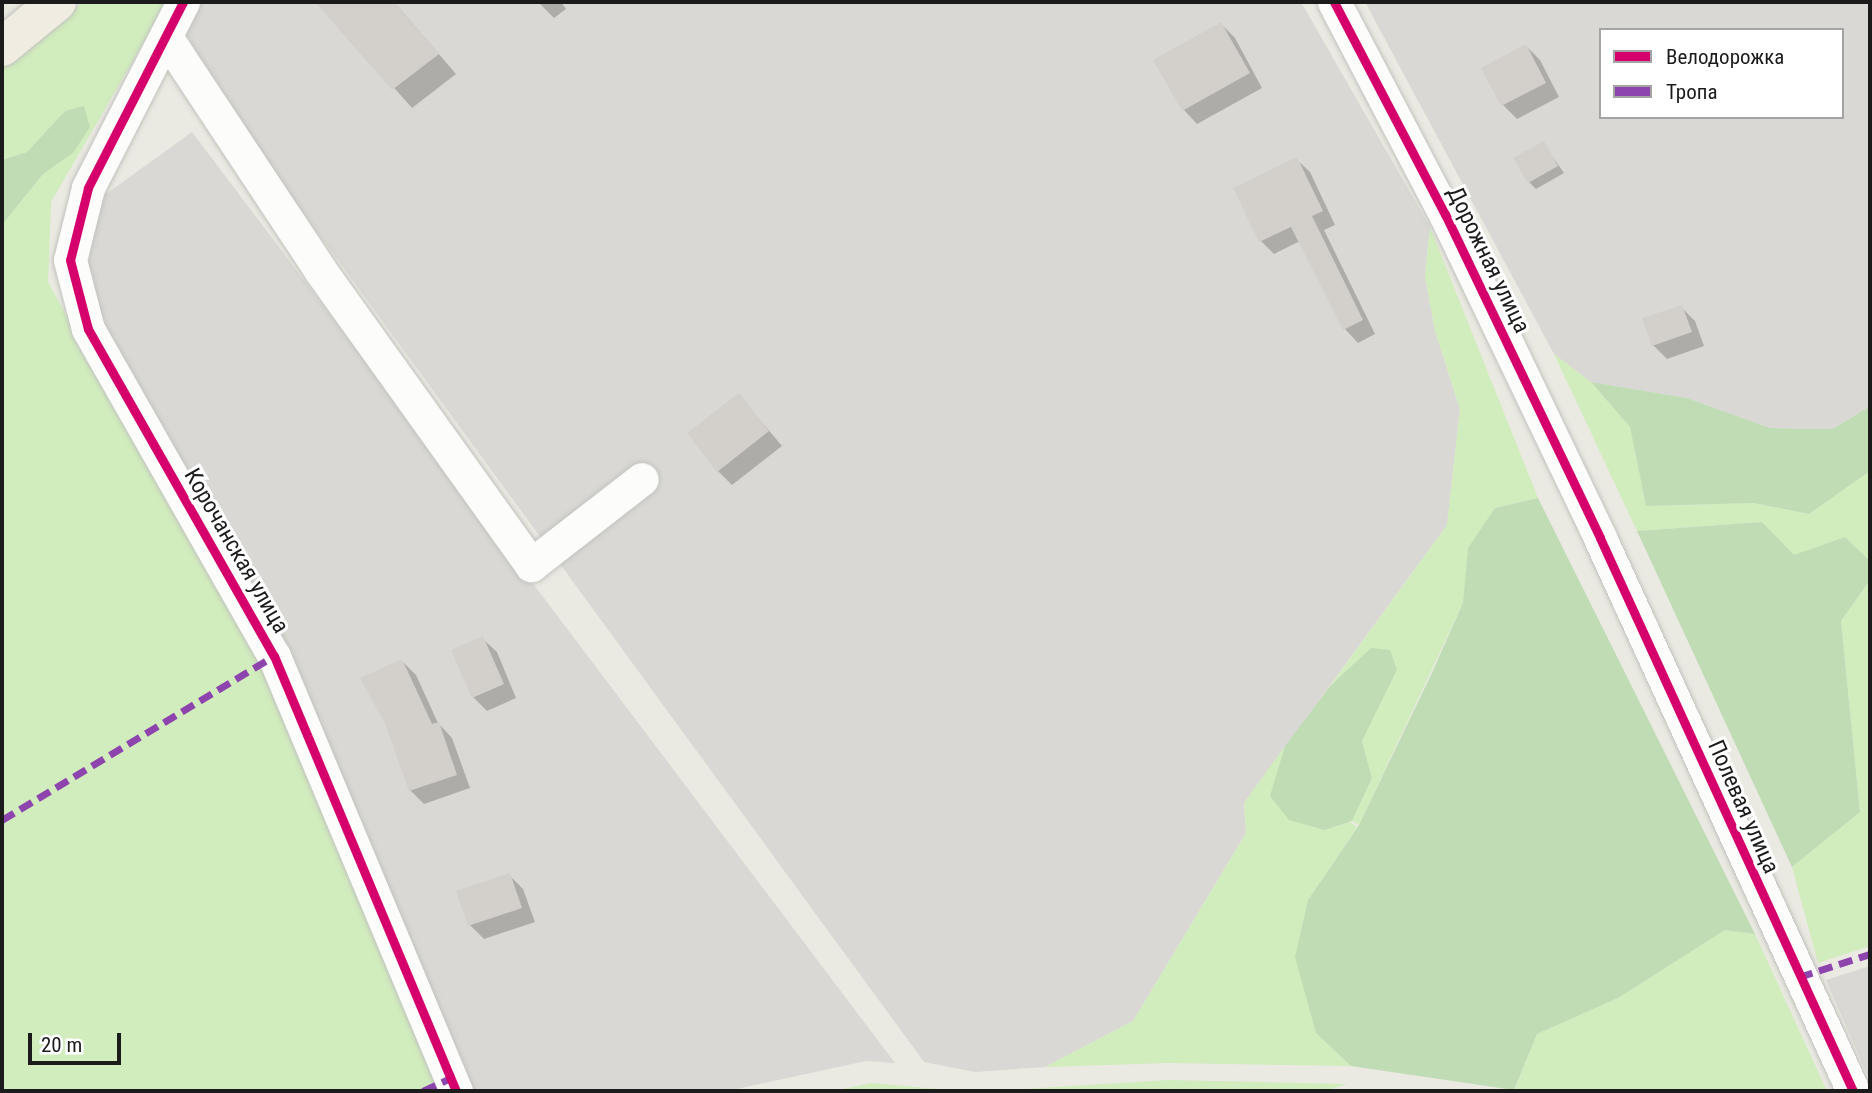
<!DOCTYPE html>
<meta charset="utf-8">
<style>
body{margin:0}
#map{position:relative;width:1872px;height:1093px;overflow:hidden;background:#eae9e2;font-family:"Roboto Condensed",sans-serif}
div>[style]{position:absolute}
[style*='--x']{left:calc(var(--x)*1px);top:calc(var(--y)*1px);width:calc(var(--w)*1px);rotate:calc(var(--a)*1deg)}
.residential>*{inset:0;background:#d9d8d4}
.grass>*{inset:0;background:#d1ecbd}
.forest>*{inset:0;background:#bfdcb5}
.shadow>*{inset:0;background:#0003}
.building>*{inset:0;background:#d3d0cb}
.roads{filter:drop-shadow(0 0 2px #c2c2bf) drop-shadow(0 0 2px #c2c2bf)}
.minor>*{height:33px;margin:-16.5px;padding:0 16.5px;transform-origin:16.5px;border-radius:16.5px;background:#fcfcfb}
.major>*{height:38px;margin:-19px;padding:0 19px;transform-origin:19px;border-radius:19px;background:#f0ece2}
.quiet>*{height:7px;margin-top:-3.5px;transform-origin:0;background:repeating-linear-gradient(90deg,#8e44ad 0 14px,transparent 0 21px)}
.cycleway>*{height:9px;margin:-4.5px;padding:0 4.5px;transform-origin:4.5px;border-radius:4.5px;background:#d6006c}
span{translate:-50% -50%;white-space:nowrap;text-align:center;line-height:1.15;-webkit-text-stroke:6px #fff;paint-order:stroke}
.street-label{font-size:23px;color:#1b1b1b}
.frame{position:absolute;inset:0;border:4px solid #1b1b1b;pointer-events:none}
.legend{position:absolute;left:1599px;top:28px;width:245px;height:91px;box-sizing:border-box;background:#fff;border:2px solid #a4a4a4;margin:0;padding:9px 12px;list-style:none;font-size:21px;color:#1b1b1b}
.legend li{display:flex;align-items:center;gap:14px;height:35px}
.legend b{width:35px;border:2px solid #a4a4a4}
.scale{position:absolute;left:28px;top:1033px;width:93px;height:32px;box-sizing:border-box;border:4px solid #1b1b1b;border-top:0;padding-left:9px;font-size:21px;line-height:24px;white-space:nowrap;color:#1b1b1b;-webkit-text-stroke:5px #fff;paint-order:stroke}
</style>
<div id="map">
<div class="residential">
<div style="clip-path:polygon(196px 2px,1301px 2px,1430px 227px,1425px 276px,1435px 331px,1460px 409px,1447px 525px,1244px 803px,1246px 833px,1133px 1021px,1045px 1067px,975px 1072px,924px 1062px,223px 103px,185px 31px)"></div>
<div style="clip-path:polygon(evenodd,1365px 2px,1870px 2px,1870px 406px,1833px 429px,1770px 428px,1687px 398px,1591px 382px,1554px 354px,1365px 2px,1601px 30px,1842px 30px,1842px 117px,1601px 117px,1601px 30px)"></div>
<div style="clip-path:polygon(192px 132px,895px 1063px,866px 1061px,727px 1091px,465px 1091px,86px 298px,82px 250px,95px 202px)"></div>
<div style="clip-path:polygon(1870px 966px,1870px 1081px,1826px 980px)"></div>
</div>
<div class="grass">
<div style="clip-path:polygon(83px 2px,167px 2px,51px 202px,48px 282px,259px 661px,439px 1091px,2px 1091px,2px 225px,43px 174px,73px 153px,65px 111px,27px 152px,2px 160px,2px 63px)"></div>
<div style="clip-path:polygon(1430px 227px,1538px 498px,1495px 508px,1469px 548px,1463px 603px,1359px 825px,1352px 821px,1372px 778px,1362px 741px,1397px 670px,1371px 648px,1330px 686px,1447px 525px,1460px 409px,1435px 331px,1425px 276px)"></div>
<div style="clip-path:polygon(1554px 354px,1591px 382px,1630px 427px,1646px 506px,1754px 503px,1809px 514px,1870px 471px,1870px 561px,1845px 537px,1794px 556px,1762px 522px,1637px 531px)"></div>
<div style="clip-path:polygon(1870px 580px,1870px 946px,1818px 963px,1792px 867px,1860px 812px,1841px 621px)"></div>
<div style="clip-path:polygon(1285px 746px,1271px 796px,1325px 830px,1350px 822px,1357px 827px,1308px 900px,1316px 1033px,1351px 1066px,1168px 1063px,1045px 1067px,1133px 1021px,1246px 833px,1244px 803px)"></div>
<div style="clip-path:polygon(1725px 930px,1755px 934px,1827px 1091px,1514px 1091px,1537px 1034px,1618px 998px)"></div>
<div style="clip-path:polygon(1168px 1080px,1347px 1084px,1325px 1091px,990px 1091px)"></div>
<div style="clip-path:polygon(871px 1083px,959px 1091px,833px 1091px)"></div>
</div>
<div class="forest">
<div style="clip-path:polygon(84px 106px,90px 127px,73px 153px,43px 174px,2px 225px,2px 160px,27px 152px,65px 111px)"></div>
<div style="clip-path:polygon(1591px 382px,1687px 398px,1770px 428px,1833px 429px,1870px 406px,1870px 471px,1809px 514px,1754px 503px,1646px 506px,1630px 427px)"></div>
<div style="clip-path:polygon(1538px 498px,1755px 934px,1725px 930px,1618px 998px,1537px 1034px,1514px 1090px,1351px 1066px,1316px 1033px,1295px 957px,1308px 900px,1359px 825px,1431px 675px,1463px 603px,1468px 548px,1495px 508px)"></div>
<div style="clip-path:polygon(1762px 522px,1794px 555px,1845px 537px,1870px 561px,1870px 580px,1841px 621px,1860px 812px,1792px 867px,1637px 531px)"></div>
<div style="clip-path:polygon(1371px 648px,1390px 650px,1397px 670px,1362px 741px,1372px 778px,1352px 821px,1325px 830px,1289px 820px,1270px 796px,1285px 746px,1330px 686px)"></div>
</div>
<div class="shadow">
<div style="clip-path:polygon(318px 2px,394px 2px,456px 74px,412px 108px)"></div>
<div style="clip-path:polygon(538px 2px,561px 2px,566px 9px,554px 18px)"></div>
<div style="clip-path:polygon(1221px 24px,1235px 38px,1262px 88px,1197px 124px,1184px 110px)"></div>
<div style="clip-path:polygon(1526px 46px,1540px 60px,1559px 97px,1517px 119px,1503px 105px,1484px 68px)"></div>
<div style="clip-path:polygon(1543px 143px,1564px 173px,1536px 189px,1529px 182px)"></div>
<div style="clip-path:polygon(1296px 159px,1310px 172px,1335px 225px,1324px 230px,1375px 334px,1358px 343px,1345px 329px,1300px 241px,1274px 254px,1261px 241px)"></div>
<div style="clip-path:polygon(1681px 307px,1695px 321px,1704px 346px,1667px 359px,1653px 345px)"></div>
<div style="clip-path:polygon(739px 395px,782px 446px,732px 485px,718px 471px)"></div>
<div style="clip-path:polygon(483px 639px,497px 652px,516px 698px,487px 711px,473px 697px)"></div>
<div style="clip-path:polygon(402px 661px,416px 675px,438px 723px,452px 738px,470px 788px,424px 804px,410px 790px)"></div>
<div style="clip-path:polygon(509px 875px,523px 889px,535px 922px,484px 939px,470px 925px)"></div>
</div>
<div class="building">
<div style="clip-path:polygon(315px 2px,394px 2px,439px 54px,392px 90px)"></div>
<div style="clip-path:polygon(1221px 22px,1250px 73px,1182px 111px,1153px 60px)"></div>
<div style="clip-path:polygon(1526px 44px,1546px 83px,1501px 106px,1481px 68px)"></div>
<div style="clip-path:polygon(1544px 141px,1558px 166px,1528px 183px,1513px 158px)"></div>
<div style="clip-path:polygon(1297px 157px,1323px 211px,1312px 216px,1363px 320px,1343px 330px,1291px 227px,1259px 242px,1233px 188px)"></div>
<div style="clip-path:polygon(1682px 305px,1692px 332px,1652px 346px,1642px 318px)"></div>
<div style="clip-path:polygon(739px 393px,769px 431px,717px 472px,687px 433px)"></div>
<div style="clip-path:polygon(483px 636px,504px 684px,472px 698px,451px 650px)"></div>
<div style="clip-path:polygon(402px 659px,432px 724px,439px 722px,457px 775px,409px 791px,385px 724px,360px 678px)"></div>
<div style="clip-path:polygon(510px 873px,522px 908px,468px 926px,456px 891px)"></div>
</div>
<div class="roads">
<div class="minor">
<div style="--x:183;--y:2;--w:209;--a:117.1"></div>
<div style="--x:88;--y:188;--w:74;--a:104"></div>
<div style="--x:70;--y:260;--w:71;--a:75.4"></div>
<div style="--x:88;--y:329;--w:376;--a:60.4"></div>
<div style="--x:274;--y:656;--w:472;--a:67.3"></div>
<div style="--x:1334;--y:2;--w:239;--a:62.4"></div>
<div style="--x:1445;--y:214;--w:359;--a:64.4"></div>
<div style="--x:1600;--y:538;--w:608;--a:65.42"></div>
<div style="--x:166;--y:37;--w:279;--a:56.5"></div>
<div style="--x:320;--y:270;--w:363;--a:54.4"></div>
<div style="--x:531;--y:565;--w:140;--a:-37.8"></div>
</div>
<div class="major">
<div style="--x:2;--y:47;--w:71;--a:-39.3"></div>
</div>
</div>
<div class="quiet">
<div style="--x:2;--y:820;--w:318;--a:-31.1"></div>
<div style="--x:1799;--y:977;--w:75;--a:-17.9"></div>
<div style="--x:423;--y:1091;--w:31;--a:-25"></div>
</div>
<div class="cycleway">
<div style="--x:183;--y:2;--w:209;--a:117.1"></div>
<div style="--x:88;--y:188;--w:74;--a:104"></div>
<div style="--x:70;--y:260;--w:71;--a:75.4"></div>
<div style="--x:88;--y:329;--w:376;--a:60.4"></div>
<div style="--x:274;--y:656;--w:472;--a:67.3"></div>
<div style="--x:1334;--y:2;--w:239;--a:62.4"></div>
<div style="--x:1445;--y:214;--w:359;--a:64.4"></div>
<div style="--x:1600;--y:538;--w:608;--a:65.42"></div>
</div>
<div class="street-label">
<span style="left:1488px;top:260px;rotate:64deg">Дорожная улица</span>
<span style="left:236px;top:551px;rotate:60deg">Корочанская улица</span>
<span style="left:1743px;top:807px;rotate:66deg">Полевая улица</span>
</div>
<div class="frame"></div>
<ul class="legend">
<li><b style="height:9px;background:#d6006c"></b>Велодорожка</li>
<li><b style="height:9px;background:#8e44ad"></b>Тропа</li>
</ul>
<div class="scale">20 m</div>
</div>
